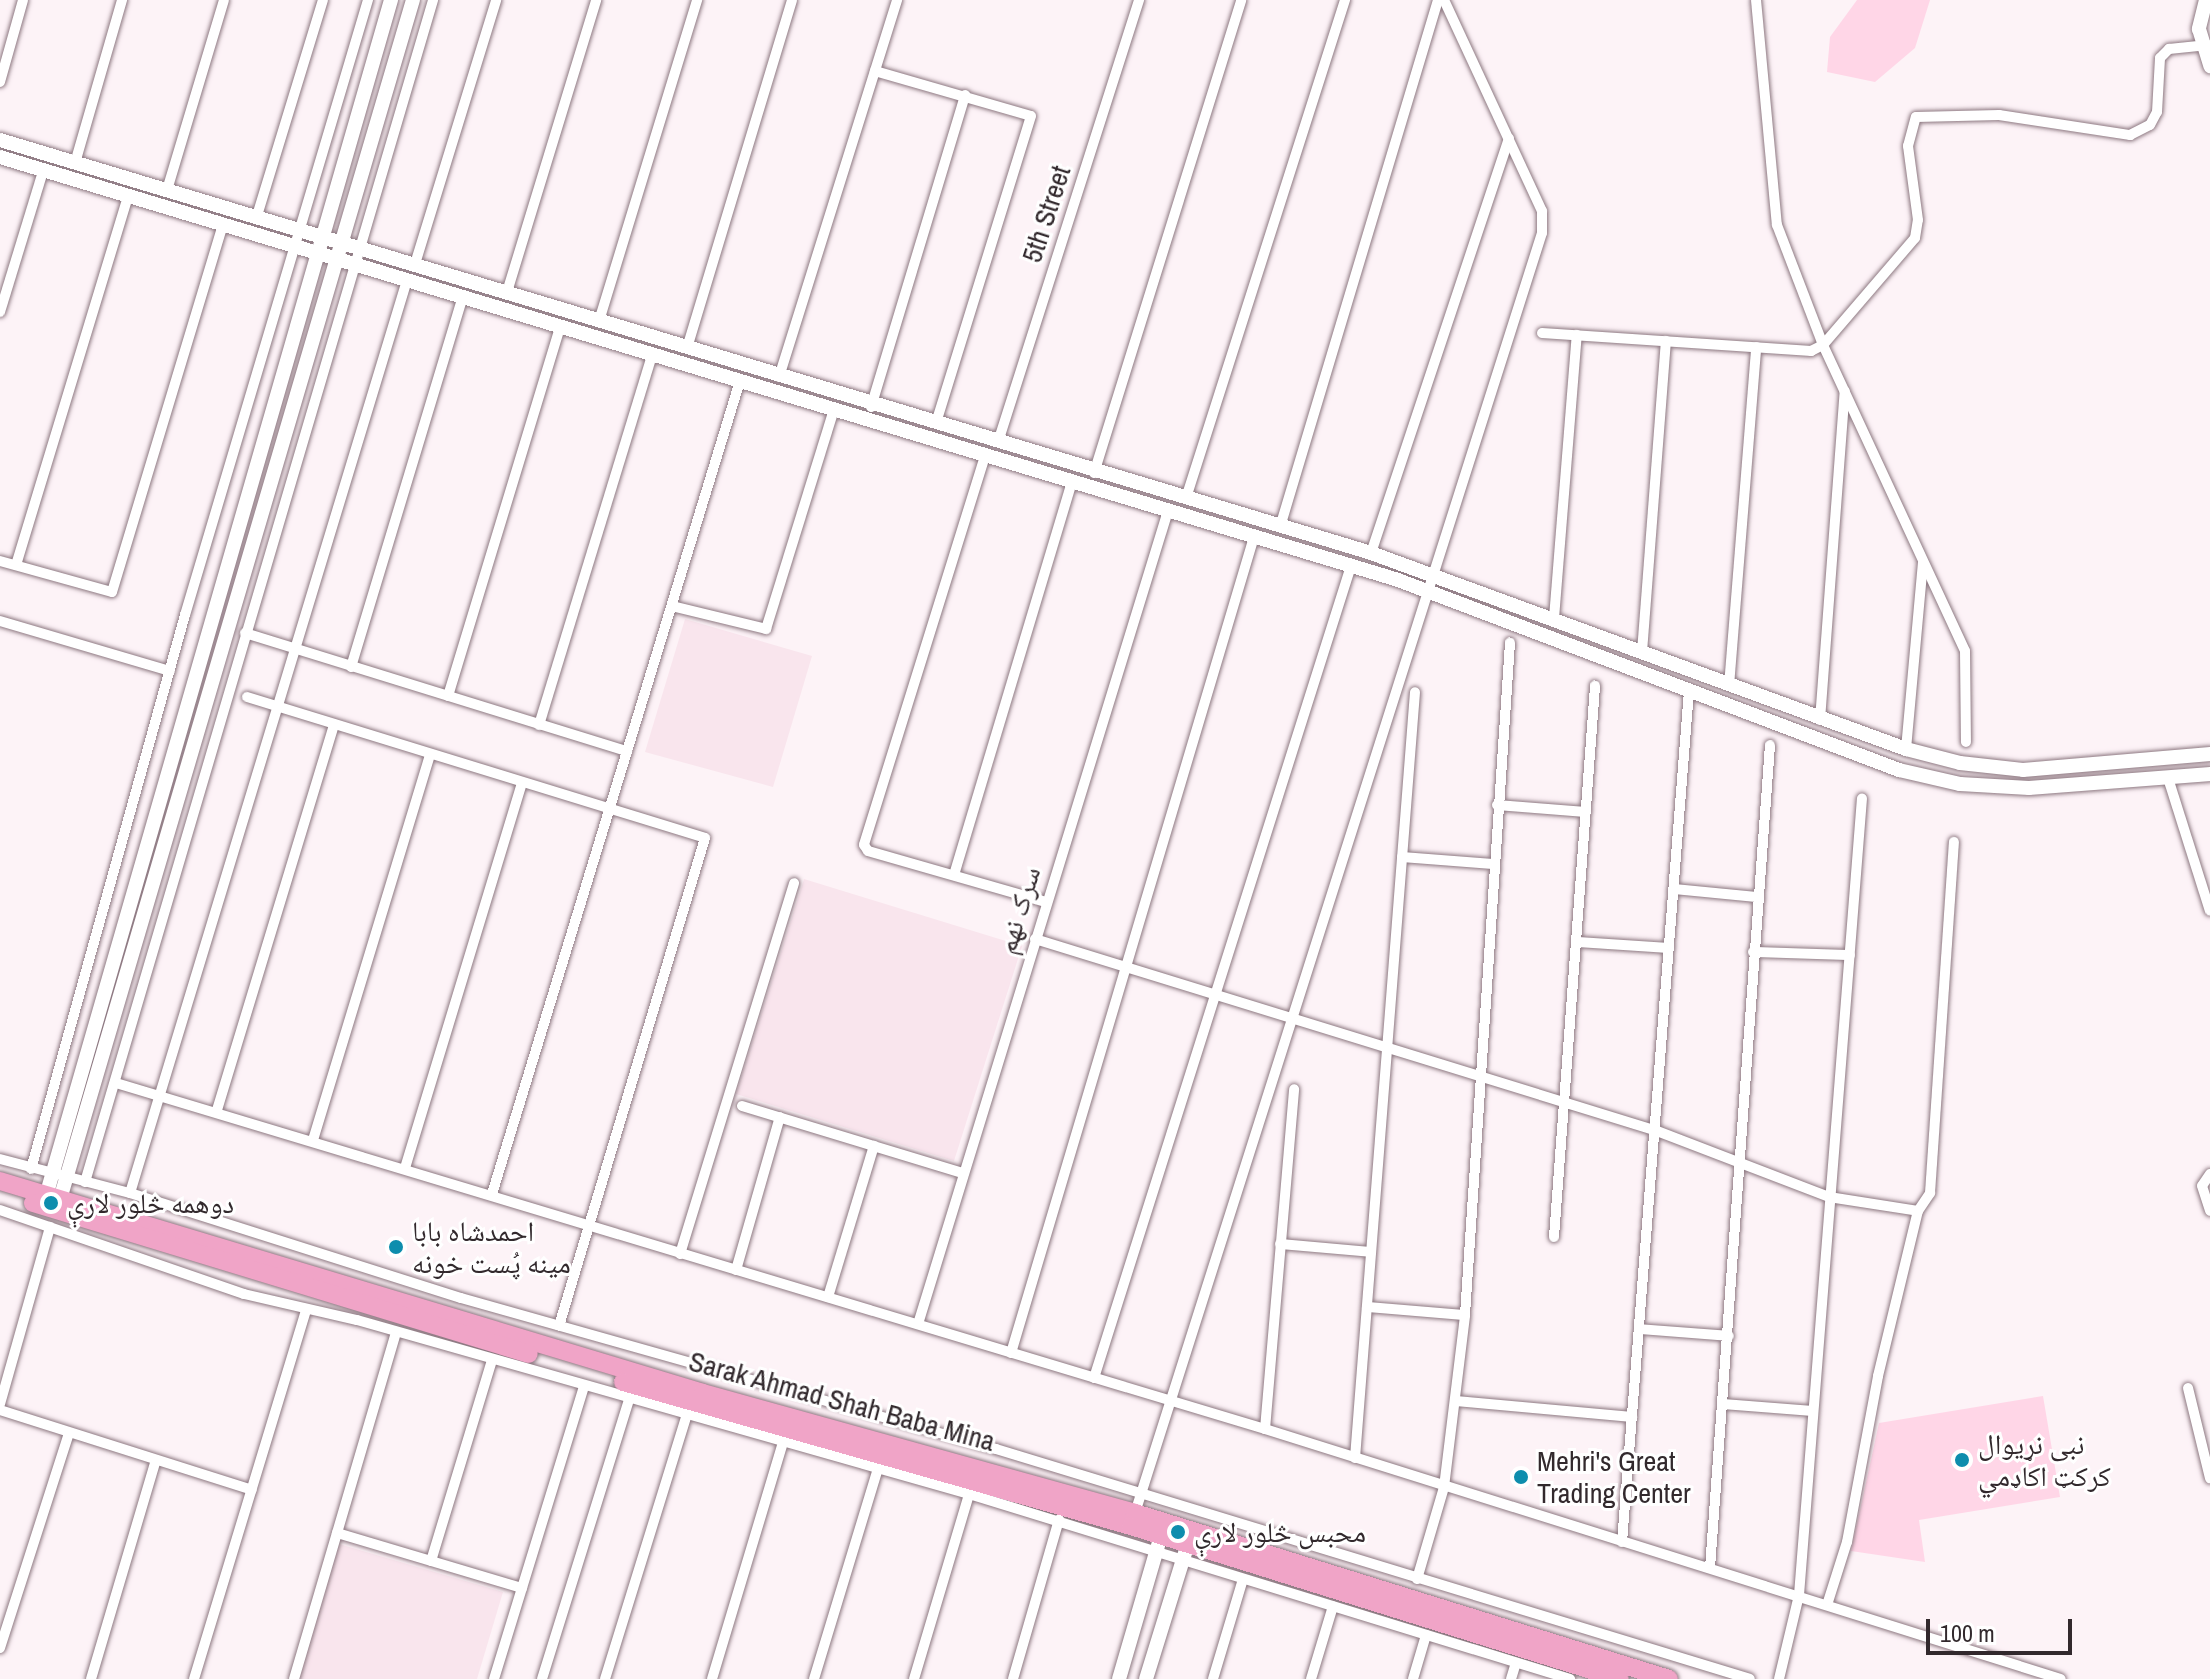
<!DOCTYPE html>
<meta charset="utf-8">
<style>
body{margin:0}
#map{position:relative;width:2210px;height:1679px;overflow:hidden;background:#fdf3f7;font-family:"Archivo Narrow","Noto Naskh Arabic",sans-serif}
div>[style]{position:absolute}
[style*='--x']{left:calc(var(--x)*1px);top:calc(var(--y)*1px);width:calc(var(--w)*1px);rotate:calc(var(--a)*1deg)}
.built>*{inset:0;background:#f9e5ed}
.green>*{inset:0;background:#ffd6e7}
.roads{filter:drop-shadow(0 0 2px #8d7881) drop-shadow(0 0 2px #8d7881)}
.street>*{height:10px;margin:-5px;padding:0 5px;transform-origin:5px;border-radius:5px;background:#fff}
.secondary>*{height:14px;margin:-7px;padding:0 7px;transform-origin:7px;border-radius:7px;background:#fff}
.highway>*{height:18px;margin:-9px;padding:0 9px;transform-origin:9px;border-radius:9px;background:#f0a4c7}
.dots>*{width:22px;height:22px;translate:-50% -50%;box-sizing:border-box;border:4px solid #fff;border-radius:50%}
span{translate:-50% -50%;white-space:nowrap;text-align:center;line-height:1.15;-webkit-text-stroke:6px #fff;paint-order:stroke}
.street-label{font-size:28px;color:#32292d}
.poi-label{font-size:28px;color:#32292d}
.left{translate:0 -50%;text-align:left}
.scale{position:absolute;left:1926px;top:1619px;width:146px;height:36px;box-sizing:border-box;border:4px solid #32292d;border-top:0;padding-left:10px;font-size:24px;line-height:28px;white-space:nowrap;color:#32292d;-webkit-text-stroke:6px #fff;paint-order:stroke}
</style>
<div id="map">
<div class="built">
<div style="clip-path:polygon(685px 619px,812px 656px,773px 787px,645px 752px)"></div>
<div style="clip-path:polygon(804px 879px,1022px 946px,954px 1161px,736px 1094px)"></div>
<div style="clip-path:polygon(339px 1544px,503px 1592px,477px 1679px,299px 1679px)"></div>
</div>
<div class="green">
<div style="clip-path:polygon(1857px 0,1930px 0,1915px 48px,1875px 82px,1827px 72px,1830px 37px)"></div>
<div style="clip-path:polygon(2043px 1396px,2060px 1497px,1919px 1520px,1925px 1562px,1851px 1551px,1879px 1423px)"></div>
</div>
<div class="roads">
<div class="street">
<div style="--x:1756;--y:0;--w:226;--a:84.7"></div>
<div style="--x:1777;--y:225;--w:129;--a:69"></div>
<div style="--x:1823;--y:345;--w:337;--a:65.1"></div>
<div style="--x:1965;--y:651;--w:91;--a:89.4"></div>
<div style="--x:875;--y:71;--w:162;--a:16.1"></div>
<div style="--x:1031;--y:116;--w:321;--a:107.2"></div>
<div style="--x:0;--y:82;--w:85;--a:-74.3"></div>
<div style="--x:75;--y:163;--w:170;--a:-73.9"></div>
<div style="--x:167;--y:190;--w:198;--a:-73.3"></div>
<div style="--x:256;--y:219;--w:229;--a:-73"></div>
<div style="--x:415;--y:264;--w:276;--a:-72.9"></div>
<div style="--x:507;--y:292;--w:305;--a:-73"></div>
<div style="--x:0;--y:312;--w:147;--a:-73"></div>
<div style="--x:599;--y:321;--w:336;--a:-73"></div>
<div style="--x:1542;--y:333;--w:270;--a:3.8"></div>
<div style="--x:1811;--y:351;--w:13;--a:-27"></div>
<div style="--x:1823;--y:345;--w:141;--a:-49.3"></div>
<div style="--x:1915;--y:238;--w:18;--a:-81"></div>
<div style="--x:1918;--y:220;--w:75;--a:-97.7"></div>
<div style="--x:1908;--y:146;--w:30;--a:-75"></div>
<div style="--x:1916;--y:117;--w:83;--a:-1.4"></div>
<div style="--x:1999;--y:115;--w:133;--a:8.7"></div>
<div style="--x:2130;--y:135;--w:22;--a:-27"></div>
<div style="--x:2150;--y:125;--w:15;--a:-62"></div>
<div style="--x:2157;--y:112;--w:54;--a:-86.8"></div>
<div style="--x:2160;--y:58;--w:13;--a:-45"></div>
<div style="--x:2169;--y:49;--w:39;--a:-6"></div>
<div style="--x:687;--y:348;--w:363;--a:-73.2"></div>
<div style="--x:779;--y:377;--w:395;--a:-72.6"></div>
<div style="--x:871;--y:407;--w:326;--a:-73.2"></div>
<div style="--x:998;--y:442;--w:464;--a:-72.3"></div>
<div style="--x:985;--y:456;--w:407;--a:107.3"></div>
<div style="--x:864;--y:845;--w:7;--a:56"></div>
<div style="--x:868;--y:851;--w:185;--a:16"></div>
<div style="--x:1094;--y:473;--w:495;--a:-72.7"></div>
<div style="--x:1186;--y:498;--w:523;--a:-72.29"></div>
<div style="--x:1280;--y:527;--w:550;--a:-73.31"></div>
<div style="--x:1371;--y:553;--w:437;--a:-71.6"></div>
<div style="--x:0;--y:561;--w:116;--a:15.5"></div>
<div style="--x:112;--y:592;--w:383;--a:-73.2"></div>
<div style="--x:16;--y:565;--w:385;--a:-73.1"></div>
<div style="--x:672;--y:606;--w:97;--a:13.7"></div>
<div style="--x:766;--y:629;--w:230;--a:-72.8"></div>
<div style="--x:1554;--y:618;--w:284;--a:-85.4"></div>
<div style="--x:0;--y:621;--w:177;--a:16.4"></div>
<div style="--x:245;--y:633;--w:400;--a:17.2"></div>
<div style="--x:1642;--y:652;--w:312;--a:-85.6"></div>
<div style="--x:351;--y:667;--w:387;--a:-73.2"></div>
<div style="--x:1729;--y:686;--w:340;--a:-85.4"></div>
<div style="--x:448;--y:696;--w:386;--a:-73.1"></div>
<div style="--x:247;--y:697;--w:479;--a:17.1"></div>
<div style="--x:705;--y:838;--w:509;--a:106.66"></div>
<div style="--x:1820;--y:720;--w:330;--a:-85.7"></div>
<div style="--x:539;--y:725;--w:387;--a:-73"></div>
<div style="--x:1906;--y:749;--w:187;--a:-84.8"></div>
<div style="--x:2168;--y:778;--w:139;--a:72.5"></div>
<div style="--x:1497;--y:805;--w:89;--a:4.5"></div>
<div style="--x:1402;--y:857;--w:91;--a:4.4"></div>
<div style="--x:954;--y:875;--w:410;--a:-73.3"></div>
<div style="--x:1674;--y:889;--w:83;--a:5.5"></div>
<div style="--x:1035;--y:939;--w:651;--a:17.15"></div>
<div style="--x:1657;--y:1131;--w:184;--a:21"></div>
<div style="--x:1829;--y:1197;--w:90;--a:8.9"></div>
<div style="--x:1578;--y:942;--w:91;--a:3.8"></div>
<div style="--x:1753;--y:952;--w:97;--a:1.8"></div>
<div style="--x:116;--y:1083;--w:1200;--a:16.76"></div>
<div style="--x:1265;--y:1429;--w:834;--a:17.44"></div>
<div style="--x:742;--y:1106;--w:230;--a:16.9"></div>
<div style="--x:217;--y:1110;--w:403;--a:-73.1"></div>
<div style="--x:313;--y:1140;--w:403;--a:-73.1"></div>
<div style="--x:0;--y:1159;--w:134;--a:14.7"></div>
<div style="--x:130;--y:1193;--w:347;--a:17.6"></div>
<div style="--x:461;--y:1298;--w:556;--a:15.76"></div>
<div style="--x:996;--y:1449;--w:788;--a:16.96"></div>
<div style="--x:405;--y:1168;--w:403;--a:-73.1"></div>
<div style="--x:31;--y:1169;--w:575;--a:-74.47"></div>
<div style="--x:185;--y:615;--w:642;--a:-73.43"></div>
<div style="--x:2210;--y:1174;--w:14;--a:124"></div>
<div style="--x:2202;--y:1186;--w:26;--a:72"></div>
<div style="--x:85;--y:1182;--w:1232;--a:-73.59"></div>
<div style="--x:130;--y:1193;--w:954;--a:-73.12"></div>
<div style="--x:492;--y:1194;--w:850;--a:-73.04"></div>
<div style="--x:0;--y:1210;--w:258;--a:19"></div>
<div style="--x:244;--y:1294;--w:116;--a:13"></div>
<div style="--x:357;--y:1320;--w:636;--a:15.87"></div>
<div style="--x:969;--y:1494;--w:629;--a:17.11"></div>
<div style="--x:1554;--y:1237;--w:553;--a:-85.74"></div>
<div style="--x:1280;--y:1244;--w:91;--a:5"></div>
<div style="--x:680;--y:1254;--w:388;--a:-72.9"></div>
<div style="--x:736;--y:1270;--w:159;--a:-74"></div>
<div style="--x:828;--y:1297;--w:158;--a:-73.1"></div>
<div style="--x:1367;--y:1307;--w:98;--a:4.7"></div>
<div style="--x:918;--y:1324;--w:851;--a:-72.91"></div>
<div style="--x:1639;--y:1329;--w:90;--a:4.4"></div>
<div style="--x:1011;--y:1353;--w:851;--a:-73.42"></div>
<div style="--x:1094;--y:1378;--w:852;--a:-72.44"></div>
<div style="--x:2188;--y:1388;--w:93;--a:76.3"></div>
<div style="--x:1456;--y:1401;--w:177;--a:5.2"></div>
<div style="--x:0;--y:1404;--w:184;--a:-74.2"></div>
<div style="--x:1723;--y:1404;--w:90;--a:4.4"></div>
<div style="--x:0;--y:1410;--w:264;--a:17.6"></div>
<div style="--x:1265;--y:1429;--w:341;--a:-85.1"></div>
<div style="--x:1355;--y:1458;--w:768;--a:-85.52"></div>
<div style="--x:1134;--y:1516;--w:1346;--a:-72.36"></div>
<div style="--x:1542;--y:233;--w:22;--a:-90"></div>
<div style="--x:1542;--y:211;--w:233;--a:-114.9"></div>
<div style="--x:337;--y:1533;--w:193;--a:16.6"></div>
<div style="--x:1622;--y:1542;--w:855;--a:-85.5"></div>
<div style="--x:431;--y:1561;--w:210;--a:-73.1"></div>
<div style="--x:1710;--y:1568;--w:825;--a:-85.83"></div>
<div style="--x:1417;--y:1579;--w:96;--a:-73.6"></div>
<div style="--x:1444;--y:1487;--w:173;--a:-83"></div>
<div style="--x:1465;--y:1315;--w:674;--a:-86.17"></div>
<div style="--x:1827;--y:1605;--w:66;--a:-72.4"></div>
<div style="--x:1847;--y:1542;--w:169;--a:-79.4"></div>
<div style="--x:1878;--y:1376;--w:170;--a:-76.4"></div>
<div style="--x:1918;--y:1211;--w:22;--a:-56"></div>
<div style="--x:1930;--y:1193;--w:352;--a:-86.1"></div>
<div style="--x:0;--y:1648;--w:226;--a:-72.2"></div>
<div style="--x:91;--y:1679;--w:228;--a:-73.5"></div>
<div style="--x:194;--y:1679;--w:385;--a:-73.1"></div>
<div style="--x:294;--y:1679;--w:362;--a:-73.6"></div>
<div style="--x:494;--y:1679;--w:306;--a:-72.9"></div>
<div style="--x:542;--y:1679;--w:292;--a:-72.7"></div>
<div style="--x:605;--y:1679;--w:274;--a:-72.8"></div>
<div style="--x:712;--y:1679;--w:244;--a:-73.3"></div>
<div style="--x:814;--y:1679;--w:217;--a:-73.1"></div>
<div style="--x:914;--y:1679;--w:193;--a:-73.4"></div>
<div style="--x:1013;--y:1679;--w:166;--a:-73.9"></div>
<div style="--x:1213;--y:1679;--w:104;--a:-73.3"></div>
<div style="--x:1311;--y:1679;--w:76;--a:-73.2"></div>
<div style="--x:1413;--y:1679;--w:46;--a:-73.5"></div>
<div style="--x:1511;--y:1679;--w:17;--a:-73"></div>
<div style="--x:1779;--y:1679;--w:86;--a:-76.6"></div>
<div style="--x:1799;--y:1595;--w:799;--a:-85.48"></div>
</div>
<div class="secondary">
<div style="--x:2206;--y:0;--w:30;--a:104"></div>
<div style="--x:2199;--y:29;--w:39;--a:73"></div>
<div style="--x:0;--y:140;--w:1432;--a:16.76"></div>
<div style="--x:1371;--y:553;--w:570;--a:20.12"></div>
<div style="--x:1906;--y:749;--w:56;--a:14.5"></div>
<div style="--x:1960;--y:763;--w:63;--a:6.3"></div>
<div style="--x:2023;--y:770;--w:188;--a:-4.9"></div>
<div style="--x:0;--y:157;--w:1461;--a:16.83"></div>
<div style="--x:1398;--y:580;--w:536;--a:20.77"></div>
<div style="--x:1899;--y:770;--w:63;--a:12.9"></div>
<div style="--x:1960;--y:784;--w:69;--a:3.3"></div>
<div style="--x:2029;--y:788;--w:182;--a:-4.4"></div>
<div style="--x:44;--y:1203;--w:1252;--a:-73.91"></div>
<div style="--x:58;--y:1206;--w:1257;--a:-73.6"></div>
<div style="--x:1119;--y:1679;--w:150;--a:-73.7"></div>
<div style="--x:1146;--y:1679;--w:142;--a:-72.8"></div>
</div>
<div class="highway">
<div style="--x:0;--y:1181;--w:734;--a:16.78"></div>
<div style="--x:703;--y:1393;--w:448;--a:15.5"></div>
<div style="--x:1135;--y:1513;--w:559;--a:17.27"></div>
<div style="--x:33;--y:1203;--w:518;--a:16.93"></div>
<div style="--x:623;--y:1382;--w:528;--a:15.83"></div>
<div style="--x:1131;--y:1526;--w:512;--a:17.37"></div>
</div>
</div>
<div class="dots">
<div style="left:51px;top:1203px;background:#0e8dad"></div>
<div style="left:396px;top:1247px;background:#0e8dad"></div>
<div style="left:1962px;top:1460px;background:#0e8dad"></div>
<div style="left:1521px;top:1477px;background:#0e8dad"></div>
<div style="left:1178px;top:1532px;background:#0e8dad"></div>
</div>
<div class="street-label">
<span style="left:1046px;top:214px;rotate:-72deg">5th Street</span>
<span style="left:1018px;top:910px;rotate:-73deg">سرک نهم</span>
<span style="left:842px;top:1401px;rotate:15deg">Sarak Ahmad Shah Baba Mina</span>
</div>
<div class="poi-label">
<span class="left" style="left:67px;top:1203px">دوهمه څلور لارې</span>
<span class="left" style="left:412px;top:1247px">احمدشاه بابا<br>مینه پُست خونه</span>
<span class="left" style="left:1978px;top:1460px">نبی نړیوال<br>کرکټ اکاډمي</span>
<span class="left" style="left:1537px;top:1477px">Mehri's Great<br>Trading Center</span>
<span class="left" style="left:1194px;top:1532px">محبس څلور لارې</span>
</div>
<div class="scale">100 m</div>
</div>
